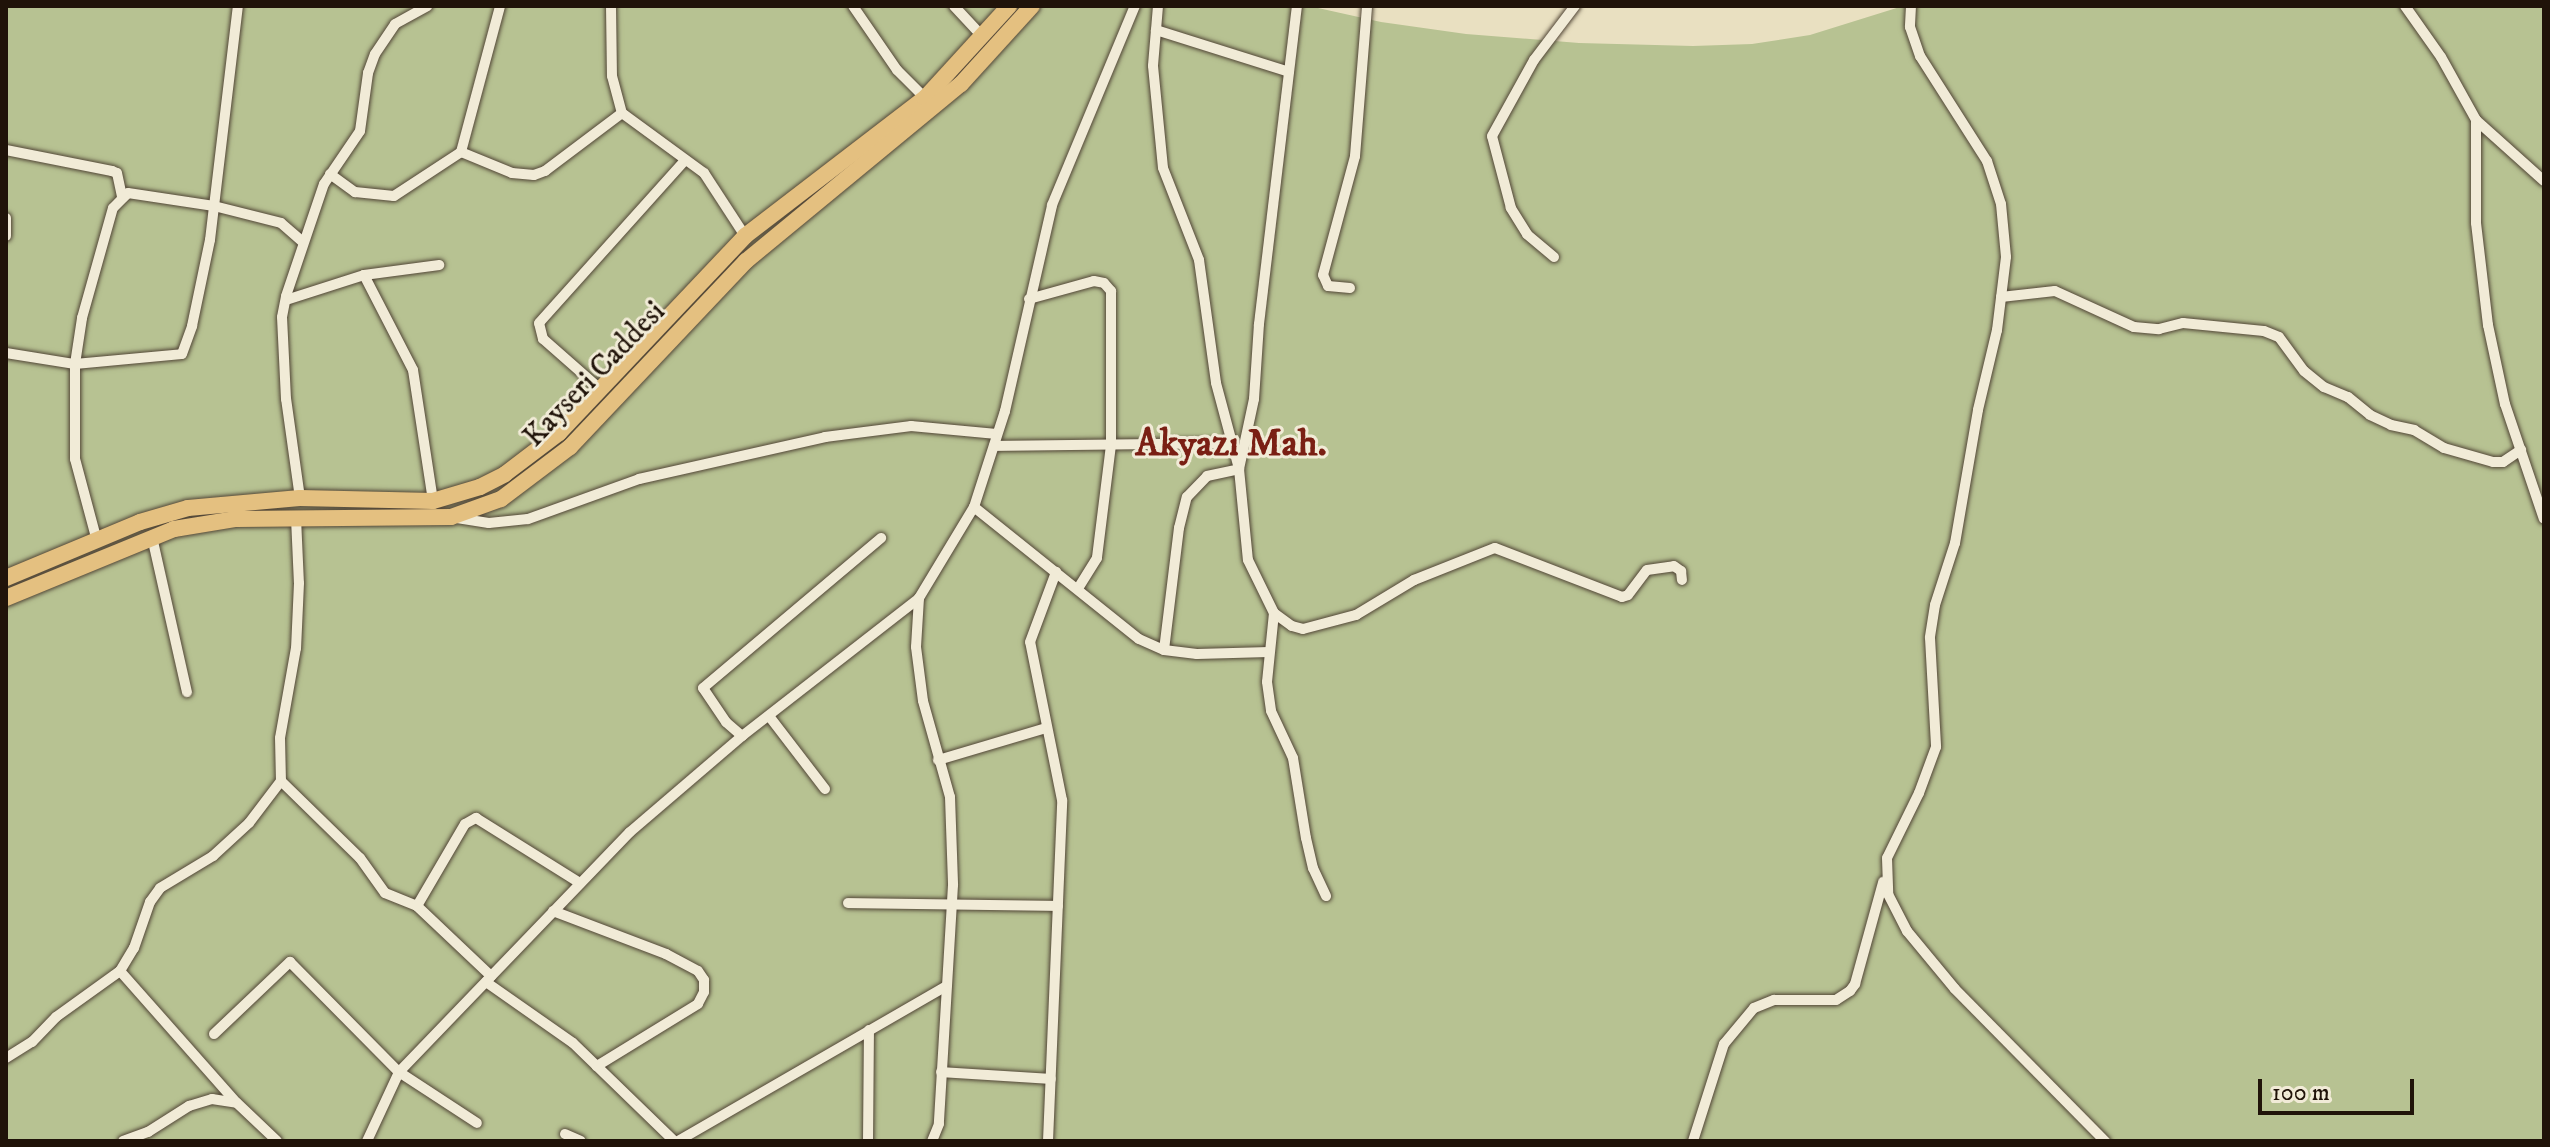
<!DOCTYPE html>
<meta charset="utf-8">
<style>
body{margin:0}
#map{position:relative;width:2550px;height:1147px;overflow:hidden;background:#e9e0c1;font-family:"IM FELL DW Pica",serif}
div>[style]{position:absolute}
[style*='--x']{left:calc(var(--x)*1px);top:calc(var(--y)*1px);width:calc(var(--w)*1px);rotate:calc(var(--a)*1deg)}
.green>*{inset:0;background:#b7c292}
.roads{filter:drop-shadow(0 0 2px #524637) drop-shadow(0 0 2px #524637)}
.minor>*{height:10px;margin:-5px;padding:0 5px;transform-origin:5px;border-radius:5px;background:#f1ebd7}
.primary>*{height:16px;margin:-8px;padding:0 8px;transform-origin:8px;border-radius:8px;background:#e4c080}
span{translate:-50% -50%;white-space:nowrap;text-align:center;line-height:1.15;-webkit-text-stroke:6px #f1ebd7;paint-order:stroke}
.street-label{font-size:30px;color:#201309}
.district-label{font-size:38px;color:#7a1f14;font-weight:700}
.frame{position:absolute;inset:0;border:8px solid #201309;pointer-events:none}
.scale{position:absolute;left:2258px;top:1079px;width:156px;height:36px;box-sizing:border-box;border:4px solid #201309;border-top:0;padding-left:10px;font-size:24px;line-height:28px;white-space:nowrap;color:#201309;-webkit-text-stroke:6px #f1ebd7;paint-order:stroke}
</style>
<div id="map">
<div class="green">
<div style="clip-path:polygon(6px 6px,1309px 6px,1381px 22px,1466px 34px,1579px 43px,1693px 46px,1752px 44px,1810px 35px,1903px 6px,2544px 6px,2544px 1141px,6px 1141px)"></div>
</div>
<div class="roads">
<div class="minor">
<div style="--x:611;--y:6;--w:70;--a:89.2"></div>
<div style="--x:612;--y:76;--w:38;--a:75"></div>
<div style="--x:622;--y:113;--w:102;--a:36.2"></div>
<div style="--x:704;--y:173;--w:75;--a:56.9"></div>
<div style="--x:853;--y:6;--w:78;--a:55.5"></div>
<div style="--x:897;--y:70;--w:40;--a:45"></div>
<div style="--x:954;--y:6;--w:41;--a:47"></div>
<div style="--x:1158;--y:6;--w:60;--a:94.8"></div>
<div style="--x:1153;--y:66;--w:102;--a:84.4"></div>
<div style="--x:1163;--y:168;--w:99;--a:68.6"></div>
<div style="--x:1199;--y:260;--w:124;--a:82.1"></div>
<div style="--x:1216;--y:383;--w:89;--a:75"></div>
<div style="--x:1239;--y:469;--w:91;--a:84.4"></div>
<div style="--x:1248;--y:560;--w:59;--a:63.9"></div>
<div style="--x:1274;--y:613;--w:22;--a:36"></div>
<div style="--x:1292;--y:626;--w:11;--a:15"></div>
<div style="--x:1303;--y:629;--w:55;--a:-14.8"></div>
<div style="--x:1356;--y:615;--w:68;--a:-31.1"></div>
<div style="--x:1414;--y:580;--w:87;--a:-21.6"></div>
<div style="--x:1495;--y:548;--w:136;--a:21.1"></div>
<div style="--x:1622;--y:597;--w:6;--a:-18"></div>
<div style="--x:1628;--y:595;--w:31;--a:-53"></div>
<div style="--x:1647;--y:570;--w:27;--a:-8"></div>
<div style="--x:1674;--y:566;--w:9;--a:36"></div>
<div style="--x:1681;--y:571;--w:9;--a:84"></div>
<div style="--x:1911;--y:6;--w:21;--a:93"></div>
<div style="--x:1910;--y:27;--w:31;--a:71"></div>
<div style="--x:1920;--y:56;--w:125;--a:57.5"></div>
<div style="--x:1987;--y:161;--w:45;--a:72"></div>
<div style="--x:2001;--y:204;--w:53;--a:84.6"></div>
<div style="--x:2006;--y:257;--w:74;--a:97"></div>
<div style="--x:1997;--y:330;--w:82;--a:103.4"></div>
<div style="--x:1978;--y:410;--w:135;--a:99.8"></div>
<div style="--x:1955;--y:543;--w:65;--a:107.9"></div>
<div style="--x:1935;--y:605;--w:33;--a:99"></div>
<div style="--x:1930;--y:638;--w:109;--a:86.8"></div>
<div style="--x:1936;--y:747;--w:49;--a:110.3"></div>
<div style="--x:1919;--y:793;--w:72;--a:116.2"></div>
<div style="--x:1887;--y:858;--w:36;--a:88"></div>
<div style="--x:1888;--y:894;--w:42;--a:62.8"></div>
<div style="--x:1907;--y:931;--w:75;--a:50.4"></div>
<div style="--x:1955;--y:989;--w:214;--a:45.4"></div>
<div style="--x:2405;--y:6;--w:62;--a:54.8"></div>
<div style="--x:2441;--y:57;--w:72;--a:60.9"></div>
<div style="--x:2476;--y:120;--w:91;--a:41.9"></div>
<div style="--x:1156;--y:30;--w:139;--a:17.5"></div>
<div style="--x:2476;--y:120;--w:103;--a:90"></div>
<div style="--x:2476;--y:223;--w:103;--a:83.3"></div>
<div style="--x:2488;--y:325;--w:81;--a:77.9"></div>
<div style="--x:2505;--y:404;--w:121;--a:71.3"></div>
<div style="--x:6;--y:150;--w:108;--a:11.2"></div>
<div style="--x:112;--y:171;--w:5;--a:22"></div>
<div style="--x:117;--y:173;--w:24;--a:78"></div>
<div style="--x:461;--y:152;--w:55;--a:22.4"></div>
<div style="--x:512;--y:173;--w:22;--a:5"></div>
<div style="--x:534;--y:175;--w:12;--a:-20"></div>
<div style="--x:545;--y:171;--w:96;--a:-37"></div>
<div style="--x:330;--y:174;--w:31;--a:36"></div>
<div style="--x:355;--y:192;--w:39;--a:6"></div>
<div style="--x:394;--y:196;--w:80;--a:-33.3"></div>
<div style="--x:461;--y:152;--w:151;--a:-75"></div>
<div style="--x:6;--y:218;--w:18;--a:90"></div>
<div style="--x:1554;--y:257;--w:35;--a:-140"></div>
<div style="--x:1527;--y:234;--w:31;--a:-122"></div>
<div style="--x:1511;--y:208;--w:74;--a:-104.8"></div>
<div style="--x:1492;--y:136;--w:87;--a:-61.1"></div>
<div style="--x:1534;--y:60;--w:68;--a:-52.8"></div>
<div style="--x:364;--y:275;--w:76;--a:-7.6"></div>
<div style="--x:1350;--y:288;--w:22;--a:-175"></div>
<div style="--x:1328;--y:286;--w:12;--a:-114"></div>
<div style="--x:1323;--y:275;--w:123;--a:-74.9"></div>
<div style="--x:1355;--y:156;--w:150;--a:-85.4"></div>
<div style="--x:2001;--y:297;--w:54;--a:-6.3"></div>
<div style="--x:2055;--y:291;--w:87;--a:24.5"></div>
<div style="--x:2134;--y:327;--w:25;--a:5"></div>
<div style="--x:2159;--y:329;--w:25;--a:-14"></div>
<div style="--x:2183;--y:323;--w:81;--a:5.6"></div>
<div style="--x:2264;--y:331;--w:16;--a:22"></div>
<div style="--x:2279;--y:337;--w:42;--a:53.7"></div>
<div style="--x:2304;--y:371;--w:26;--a:39"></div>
<div style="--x:2324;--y:387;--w:26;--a:23"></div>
<div style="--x:2348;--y:397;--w:28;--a:39"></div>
<div style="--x:2370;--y:415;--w:23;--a:25"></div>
<div style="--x:2391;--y:425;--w:24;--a:12"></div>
<div style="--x:2414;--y:430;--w:35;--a:31"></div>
<div style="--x:2444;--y:448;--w:51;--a:15.9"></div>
<div style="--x:2493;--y:462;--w:10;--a:0"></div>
<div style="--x:2503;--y:462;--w:22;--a:-34"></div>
<div style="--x:1029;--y:299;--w:67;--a:-15.5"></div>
<div style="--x:1094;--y:281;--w:10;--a:11"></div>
<div style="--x:1104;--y:283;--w:11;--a:49"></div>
<div style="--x:1111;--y:291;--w:154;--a:90"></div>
<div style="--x:1111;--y:445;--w:114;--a:97.1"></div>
<div style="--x:1097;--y:558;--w:36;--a:122"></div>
<div style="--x:286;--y:300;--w:82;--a:-17.8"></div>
<div style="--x:364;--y:275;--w:107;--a:62.7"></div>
<div style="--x:413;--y:370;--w:133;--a:81.3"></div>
<div style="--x:6;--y:353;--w:70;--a:9.1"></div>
<div style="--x:75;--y:364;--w:47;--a:-81.3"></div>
<div style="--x:82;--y:318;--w:114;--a:-74.3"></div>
<div style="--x:113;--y:208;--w:21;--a:-45"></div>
<div style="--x:128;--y:193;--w:87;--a:8.6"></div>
<div style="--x:214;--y:206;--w:69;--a:14.2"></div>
<div style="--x:281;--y:223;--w:28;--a:41"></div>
<div style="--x:600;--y:389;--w:76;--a:-138.7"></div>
<div style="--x:543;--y:339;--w:16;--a:-104"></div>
<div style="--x:539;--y:323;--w:219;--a:-48.1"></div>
<div style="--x:994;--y:446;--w:238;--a:-0.7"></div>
<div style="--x:300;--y:498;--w:100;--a:-98"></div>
<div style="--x:286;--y:399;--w:82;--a:-92.8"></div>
<div style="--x:282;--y:317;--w:21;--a:-79"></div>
<div style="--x:286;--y:296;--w:118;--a:-71.3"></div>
<div style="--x:324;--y:184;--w:64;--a:-55.8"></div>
<div style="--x:360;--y:131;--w:59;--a:-82.1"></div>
<div style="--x:368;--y:73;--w:20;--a:-70"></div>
<div style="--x:375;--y:54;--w:36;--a:-56"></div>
<div style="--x:395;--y:24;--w:37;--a:-29"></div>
<div style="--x:974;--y:507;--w:211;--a:38.7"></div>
<div style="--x:1139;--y:639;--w:27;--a:24"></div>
<div style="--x:1164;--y:650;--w:33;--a:7"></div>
<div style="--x:1197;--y:654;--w:72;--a:-1.6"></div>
<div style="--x:296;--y:518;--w:65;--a:87.4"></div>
<div style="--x:299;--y:583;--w:65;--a:92.6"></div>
<div style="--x:296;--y:648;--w:91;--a:100.1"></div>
<div style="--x:280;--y:738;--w:43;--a:88.7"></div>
<div style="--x:281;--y:781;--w:110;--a:44.3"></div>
<div style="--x:360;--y:858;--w:43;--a:54.5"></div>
<div style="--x:385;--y:893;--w:35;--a:22"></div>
<div style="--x:417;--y:906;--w:102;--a:43.4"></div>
<div style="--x:457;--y:518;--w:32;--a:9"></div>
<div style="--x:489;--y:523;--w:39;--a:-6"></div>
<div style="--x:528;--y:519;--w:118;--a:-19.8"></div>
<div style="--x:639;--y:479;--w:191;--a:-12.7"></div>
<div style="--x:825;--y:437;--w:87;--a:-7.3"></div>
<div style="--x:911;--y:426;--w:86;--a:5.3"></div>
<div style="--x:152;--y:537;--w:159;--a:77.3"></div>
<div style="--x:97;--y:541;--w:85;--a:-105"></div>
<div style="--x:75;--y:459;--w:95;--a:-90"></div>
<div style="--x:75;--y:364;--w:107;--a:-5.3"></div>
<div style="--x:182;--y:354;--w:30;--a:-70"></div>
<div style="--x:192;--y:326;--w:88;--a:-78.2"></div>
<div style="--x:210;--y:240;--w:236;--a:-83.2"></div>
<div style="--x:919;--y:598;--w:49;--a:93.5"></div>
<div style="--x:916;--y:647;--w:54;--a:82.6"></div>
<div style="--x:923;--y:701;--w:100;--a:74.3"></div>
<div style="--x:950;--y:797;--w:88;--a:88"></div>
<div style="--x:953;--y:885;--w:239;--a:93.4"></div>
<div style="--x:939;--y:1124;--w:18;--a:112"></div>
<div style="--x:1274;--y:613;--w:69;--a:95.8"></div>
<div style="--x:1267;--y:682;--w:29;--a:82"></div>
<div style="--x:1271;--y:711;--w:52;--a:64.9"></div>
<div style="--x:1293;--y:758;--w:81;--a:80.8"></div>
<div style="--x:1306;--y:838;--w:31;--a:77"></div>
<div style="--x:1313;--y:868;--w:31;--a:65"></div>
<div style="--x:1164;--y:650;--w:123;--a:-83"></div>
<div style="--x:1179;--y:528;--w:32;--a:-76"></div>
<div style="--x:1187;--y:497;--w:29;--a:-46"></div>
<div style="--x:1207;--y:476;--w:33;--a:-12"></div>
<div style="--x:1239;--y:469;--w:72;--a:-77.9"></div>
<div style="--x:1254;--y:399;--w:75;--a:-86.2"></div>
<div style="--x:1259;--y:324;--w:320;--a:-83.2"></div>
<div style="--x:769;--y:716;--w:92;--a:52.5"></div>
<div style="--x:742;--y:736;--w:21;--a:-139"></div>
<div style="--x:726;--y:722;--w:41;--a:-124.1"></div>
<div style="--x:703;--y:688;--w:233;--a:-40.1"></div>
<div style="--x:938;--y:760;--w:113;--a:-16.5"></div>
<div style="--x:848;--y:903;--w:210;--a:0.8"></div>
<div style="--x:417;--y:906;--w:95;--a:-59.7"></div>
<div style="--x:465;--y:824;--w:13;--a:-29"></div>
<div style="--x:476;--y:818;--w:123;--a:32"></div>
<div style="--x:553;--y:911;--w:121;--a:20.8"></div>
<div style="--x:666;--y:954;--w:36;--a:28"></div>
<div style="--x:698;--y:971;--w:11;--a:56"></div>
<div style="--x:704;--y:980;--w:12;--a:90"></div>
<div style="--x:704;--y:992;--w:13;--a:117"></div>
<div style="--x:698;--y:1004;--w:119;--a:148.5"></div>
<div style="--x:120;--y:971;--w:175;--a:48.5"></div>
<div style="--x:486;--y:982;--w:106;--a:35"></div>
<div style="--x:573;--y:1043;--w:141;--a:44.1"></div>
<div style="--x:214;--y:1034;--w:105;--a:-43.5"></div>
<div style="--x:290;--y:962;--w:155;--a:45.3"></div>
<div style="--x:399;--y:1072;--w:93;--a:33.2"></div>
<div style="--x:6;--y:1058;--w:31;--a:-32"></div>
<div style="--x:32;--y:1042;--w:35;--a:-46"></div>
<div style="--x:56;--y:1017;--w:79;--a:-35.7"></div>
<div style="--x:120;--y:971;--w:27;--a:-59"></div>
<div style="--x:134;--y:948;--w:49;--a:-70.8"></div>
<div style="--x:150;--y:902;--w:17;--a:-54"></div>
<div style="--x:160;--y:888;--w:62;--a:-31.1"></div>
<div style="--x:213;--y:856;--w:49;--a:-42.5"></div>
<div style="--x:249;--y:823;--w:53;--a:-52.7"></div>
<div style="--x:941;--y:1072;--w:110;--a:3.6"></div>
<div style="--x:565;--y:1134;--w:17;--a:24"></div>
<div style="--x:123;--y:1141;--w:27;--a:-20"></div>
<div style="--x:148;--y:1132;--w:49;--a:-32.4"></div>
<div style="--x:189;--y:1106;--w:24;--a:-17"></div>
<div style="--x:212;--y:1099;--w:25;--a:9"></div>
<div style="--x:237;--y:1103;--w:55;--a:43.5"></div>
<div style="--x:367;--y:1141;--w:76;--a:-65.1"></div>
<div style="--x:399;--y:1072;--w:333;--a:-46.1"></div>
<div style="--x:630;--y:832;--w:148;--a:-40.6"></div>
<div style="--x:742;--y:736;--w:224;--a:-37.9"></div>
<div style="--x:919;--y:598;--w:106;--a:-58.9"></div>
<div style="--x:974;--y:507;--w:101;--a:-72.1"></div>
<div style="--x:1005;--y:411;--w:211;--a:-77.1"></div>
<div style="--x:1052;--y:205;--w:216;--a:-67.4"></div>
<div style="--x:678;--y:1141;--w:310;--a:-30"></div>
<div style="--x:868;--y:1141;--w:111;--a:-89.5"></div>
<div style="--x:1048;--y:1141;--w:341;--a:-87.6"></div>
<div style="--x:1062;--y:800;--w:161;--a:-101.4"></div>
<div style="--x:1030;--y:642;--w:75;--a:-69.6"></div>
<div style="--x:1693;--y:1141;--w:102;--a:-72.3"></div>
<div style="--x:1724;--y:1044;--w:47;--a:-50.2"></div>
<div style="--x:1754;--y:1008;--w:22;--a:-22"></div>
<div style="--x:1774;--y:1000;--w:62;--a:0"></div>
<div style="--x:1836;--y:1000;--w:17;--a:-33"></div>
<div style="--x:1850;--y:991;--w:9;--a:-54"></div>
<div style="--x:1855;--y:984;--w:106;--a:-74.6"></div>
</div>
<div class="primary">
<div style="--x:6;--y:578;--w:145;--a:-22.7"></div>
<div style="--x:140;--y:522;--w:50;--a:-16.3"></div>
<div style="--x:188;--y:508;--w:112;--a:-5.1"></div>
<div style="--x:300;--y:498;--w:133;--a:1.3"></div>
<div style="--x:433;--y:501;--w:49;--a:-16.6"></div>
<div style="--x:480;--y:487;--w:28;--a:-27"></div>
<div style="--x:505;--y:474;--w:68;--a:-37.2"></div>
<div style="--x:559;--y:433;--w:271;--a:-46.6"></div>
<div style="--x:745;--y:236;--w:227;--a:-37.5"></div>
<div style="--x:925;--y:98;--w:125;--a:-47.6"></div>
<div style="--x:6;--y:598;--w:182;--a:-22.3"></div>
<div style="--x:174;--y:529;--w:63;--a:-9.2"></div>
<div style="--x:236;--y:519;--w:215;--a:-0.5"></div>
<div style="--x:451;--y:517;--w:53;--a:-19.8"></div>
<div style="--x:501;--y:499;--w:86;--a:-37"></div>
<div style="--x:570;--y:447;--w:256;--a:-46.6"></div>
<div style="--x:746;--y:261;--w:278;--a:-39.5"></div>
<div style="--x:961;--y:84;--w:105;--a:-47.7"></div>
</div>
</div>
<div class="street-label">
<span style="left:595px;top:375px;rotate:-46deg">Kayseri Caddesi</span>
</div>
<div class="district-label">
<span style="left:1231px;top:445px">Akyazı Mah.</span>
</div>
<div class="frame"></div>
<div class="scale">100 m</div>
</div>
